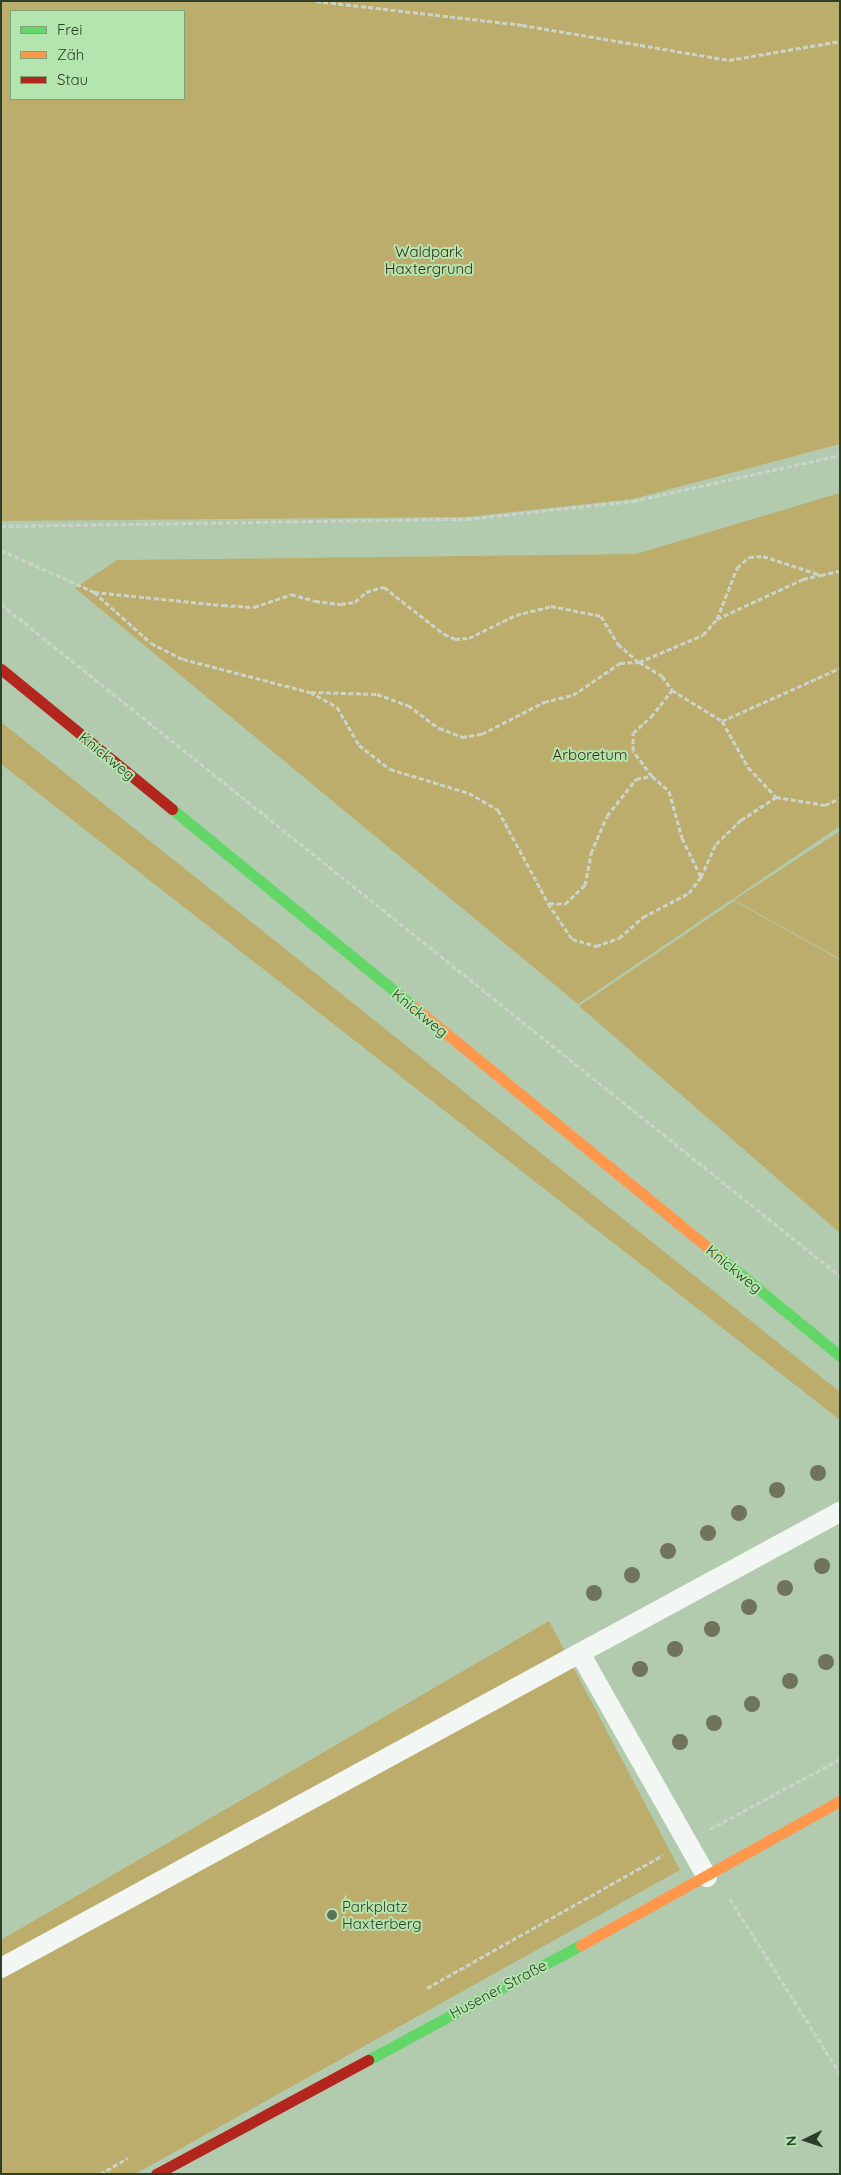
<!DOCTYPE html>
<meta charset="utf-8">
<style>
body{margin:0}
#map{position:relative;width:841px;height:2175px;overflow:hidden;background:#b2cbaf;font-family:Quicksand,sans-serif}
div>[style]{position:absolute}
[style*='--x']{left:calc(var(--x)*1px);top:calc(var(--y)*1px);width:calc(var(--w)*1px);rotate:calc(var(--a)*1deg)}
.green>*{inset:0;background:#bcad6c}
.path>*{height:3px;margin-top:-1.5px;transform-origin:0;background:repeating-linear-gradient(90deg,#ccd4ca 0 5px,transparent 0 7.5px)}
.lane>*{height:20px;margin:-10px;padding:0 10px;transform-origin:10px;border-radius:10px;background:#f3f7f3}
.fast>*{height:11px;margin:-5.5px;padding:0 5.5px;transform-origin:5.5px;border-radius:5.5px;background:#63d668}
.slow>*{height:11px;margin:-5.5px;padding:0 5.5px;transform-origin:5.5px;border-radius:5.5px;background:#ff974d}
.jam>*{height:11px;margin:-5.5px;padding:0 5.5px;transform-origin:5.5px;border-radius:5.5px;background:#b3261e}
.trees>*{width:16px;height:16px;margin:-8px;border-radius:50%;background:#6f745b}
.dots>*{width:14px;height:14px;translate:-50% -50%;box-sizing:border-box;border:2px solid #b5e5ae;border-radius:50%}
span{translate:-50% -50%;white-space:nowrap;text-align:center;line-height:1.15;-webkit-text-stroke:4px #b5e5ae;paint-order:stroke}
.park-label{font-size:15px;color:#382c17}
.street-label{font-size:15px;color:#2c3f29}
.poi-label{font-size:15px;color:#2c3f29}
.left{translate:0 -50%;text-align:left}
.frame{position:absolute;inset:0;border:2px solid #2c3f29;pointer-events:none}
.legend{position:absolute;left:10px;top:10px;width:175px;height:90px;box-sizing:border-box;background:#b5e5ae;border:1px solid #7ea379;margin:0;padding:6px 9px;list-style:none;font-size:15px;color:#2c3f29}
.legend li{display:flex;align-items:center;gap:10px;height:25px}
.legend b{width:25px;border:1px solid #7ea379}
.north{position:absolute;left:781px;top:2115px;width:50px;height:50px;-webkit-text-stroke:4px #b5e5ae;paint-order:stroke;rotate:266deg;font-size:14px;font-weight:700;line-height:20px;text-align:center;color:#2c3f29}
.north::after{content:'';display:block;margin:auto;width:18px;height:22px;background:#2c3f29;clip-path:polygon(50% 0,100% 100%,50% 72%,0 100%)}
</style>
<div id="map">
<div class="green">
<div style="clip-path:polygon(evenodd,1px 1px,840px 1px,840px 444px,633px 499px,467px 517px,1px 521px,1px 1px,184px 11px,184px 99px,11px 99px,11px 11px,184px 11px)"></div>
<div style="clip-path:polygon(840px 493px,840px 826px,578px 1004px,75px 588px,117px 560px,636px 554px)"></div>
<div style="clip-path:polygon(1px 722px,840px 1392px,840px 1420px,1px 764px)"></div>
<div style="clip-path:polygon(840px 831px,840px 959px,734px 900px)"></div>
<div style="clip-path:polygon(734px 901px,840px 960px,840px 1233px,579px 1006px)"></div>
<div style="clip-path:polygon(549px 1621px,680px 1870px,135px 2174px,1px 2174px,1px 1940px)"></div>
</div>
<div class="path">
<div style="--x:316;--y:1;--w:207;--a:6.6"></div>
<div style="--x:522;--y:25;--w:210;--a:9.6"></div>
<div style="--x:729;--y:60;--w:113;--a:-9.7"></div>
<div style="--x:1;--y:526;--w:466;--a:-0.9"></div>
<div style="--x:467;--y:519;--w:167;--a:-6.2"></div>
<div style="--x:633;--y:501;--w:212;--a:-12.5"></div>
<div style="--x:1;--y:550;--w:102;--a:24.3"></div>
<div style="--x:94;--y:592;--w:130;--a:5.8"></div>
<div style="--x:223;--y:605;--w:31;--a:4"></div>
<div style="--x:254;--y:607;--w:39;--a:-19"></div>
<div style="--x:291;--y:594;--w:25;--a:16"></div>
<div style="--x:315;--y:601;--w:26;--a:7"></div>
<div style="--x:341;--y:604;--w:14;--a:-8"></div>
<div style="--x:355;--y:602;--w:15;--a:-42"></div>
<div style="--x:366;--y:592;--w:19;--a:-16"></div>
<div style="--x:384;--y:587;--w:76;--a:38.1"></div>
<div style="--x:444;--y:634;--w:12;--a:24"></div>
<div style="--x:455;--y:639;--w:14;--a:-4"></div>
<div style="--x:469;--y:638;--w:52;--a:-26.1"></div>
<div style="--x:516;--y:615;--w:36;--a:-14"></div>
<div style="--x:551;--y:606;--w:51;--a:11.3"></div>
<div style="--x:601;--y:616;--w:33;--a:59"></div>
<div style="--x:618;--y:644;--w:28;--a:41"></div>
<div style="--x:639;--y:662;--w:69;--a:-22.9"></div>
<div style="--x:703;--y:635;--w:21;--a:-49"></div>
<div style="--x:717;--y:619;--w:55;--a:-68.6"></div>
<div style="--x:737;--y:568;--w:16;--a:-43"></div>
<div style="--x:749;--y:557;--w:14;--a:-4"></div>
<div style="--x:763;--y:556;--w:61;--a:18.1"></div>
<div style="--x:821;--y:575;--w:19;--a:-12"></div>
<div style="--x:94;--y:592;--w:76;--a:41.8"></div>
<div style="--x:151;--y:643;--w:36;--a:27"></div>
<div style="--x:183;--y:659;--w:131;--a:14.6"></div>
<div style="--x:310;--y:692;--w:31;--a:29"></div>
<div style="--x:337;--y:707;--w:44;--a:59.9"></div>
<div style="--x:359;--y:745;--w:39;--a:38"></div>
<div style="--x:390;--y:769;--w:83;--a:16.9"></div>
<div style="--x:469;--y:793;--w:34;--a:30"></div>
<div style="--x:498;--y:810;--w:106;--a:61.7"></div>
<div style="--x:548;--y:903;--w:43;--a:56.3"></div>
<div style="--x:572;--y:939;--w:25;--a:16"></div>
<div style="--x:596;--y:946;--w:24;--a:-19"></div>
<div style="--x:619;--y:938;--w:32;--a:-41"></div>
<div style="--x:643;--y:917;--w:52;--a:-27.6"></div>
<div style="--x:689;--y:893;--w:20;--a:-53"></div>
<div style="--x:701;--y:877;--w:36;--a:-66"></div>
<div style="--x:716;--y:844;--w:35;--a:-44"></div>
<div style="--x:741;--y:820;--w:42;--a:-33.3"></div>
<div style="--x:776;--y:797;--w:50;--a:9.3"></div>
<div style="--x:825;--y:805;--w:17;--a:-25"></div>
<div style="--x:1;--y:604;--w:1075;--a:38.69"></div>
<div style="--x:717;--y:619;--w:95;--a:-24.9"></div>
<div style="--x:803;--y:579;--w:18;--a:-13"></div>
<div style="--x:311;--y:692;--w:66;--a:1.7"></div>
<div style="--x:377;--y:694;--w:33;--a:20"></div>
<div style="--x:408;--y:705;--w:39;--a:37"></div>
<div style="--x:439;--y:728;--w:25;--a:21"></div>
<div style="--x:462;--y:737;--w:20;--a:-9"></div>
<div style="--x:482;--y:734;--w:70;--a:-27.3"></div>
<div style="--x:544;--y:702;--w:30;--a:-14"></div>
<div style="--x:573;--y:695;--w:57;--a:-34.2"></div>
<div style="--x:620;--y:663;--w:19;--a:-3"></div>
<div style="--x:639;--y:662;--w:27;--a:31"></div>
<div style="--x:662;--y:676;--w:17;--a:54"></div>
<div style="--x:672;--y:690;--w:59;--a:31.8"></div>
<div style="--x:722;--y:721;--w:53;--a:60.5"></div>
<div style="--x:748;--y:767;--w:41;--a:47"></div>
<div style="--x:722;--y:721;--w:129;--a:-24.2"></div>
<div style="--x:652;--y:776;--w:31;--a:-127"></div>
<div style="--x:633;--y:751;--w:18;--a:-90"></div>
<div style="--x:633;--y:733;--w:24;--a:-42"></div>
<div style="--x:651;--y:717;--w:34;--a:-52"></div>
<div style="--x:549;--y:903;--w:16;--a:4"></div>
<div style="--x:565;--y:904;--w:28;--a:-44"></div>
<div style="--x:585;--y:885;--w:33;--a:-79"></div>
<div style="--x:591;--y:853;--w:40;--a:-66.6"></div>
<div style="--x:607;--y:816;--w:47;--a:-51.9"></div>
<div style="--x:636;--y:779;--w:16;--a:-11"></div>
<div style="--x:652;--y:776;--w:23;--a:41"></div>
<div style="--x:669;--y:791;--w:49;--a:74.5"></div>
<div style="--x:682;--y:838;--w:43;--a:64"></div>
<div style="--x:710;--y:1829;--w:148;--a:-28.3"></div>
<div style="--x:730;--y:1899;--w:207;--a:57.8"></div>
<div style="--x:427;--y:1988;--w:271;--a:-29.4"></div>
<div style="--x:100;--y:2174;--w:32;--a:-30"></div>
</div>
<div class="lane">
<div style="--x:707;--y:1877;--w:257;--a:-119.6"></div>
<div style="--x:580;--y:1653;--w:296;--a:-28.5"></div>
<div style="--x:1;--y:1968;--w:659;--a:-28.55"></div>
</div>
<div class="fast">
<div style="--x:172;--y:809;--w:313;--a:39.3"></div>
<div style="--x:717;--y:1255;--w:159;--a:39.4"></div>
<div style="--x:368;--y:2060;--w:242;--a:-28.4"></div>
</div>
<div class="slow">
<div style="--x:414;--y:1007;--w:392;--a:39.3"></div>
<div style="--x:581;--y:1945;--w:296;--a:-29.1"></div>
</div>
<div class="jam">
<div style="--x:1;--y:669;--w:221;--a:39.3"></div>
<div style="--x:156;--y:2174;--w:241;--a:-28.3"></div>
</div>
<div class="trees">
<div style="left:818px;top:1473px"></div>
<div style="left:777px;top:1490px"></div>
<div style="left:739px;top:1513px"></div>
<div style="left:708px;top:1533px"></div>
<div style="left:668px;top:1551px"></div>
<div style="left:822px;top:1566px"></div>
<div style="left:632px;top:1575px"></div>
<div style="left:785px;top:1588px"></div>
<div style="left:594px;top:1593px"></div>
<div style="left:749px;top:1607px"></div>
<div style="left:712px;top:1629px"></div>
<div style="left:675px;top:1649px"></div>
<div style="left:826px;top:1662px"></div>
<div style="left:640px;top:1669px"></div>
<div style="left:790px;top:1681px"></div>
<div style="left:752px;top:1704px"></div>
<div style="left:714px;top:1723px"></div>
<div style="left:680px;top:1742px"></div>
</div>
<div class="dots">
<div style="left:332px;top:1915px;background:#5b7058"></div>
</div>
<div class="park-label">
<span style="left:429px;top:260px">Waldpark<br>Haxtergrund</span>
<span style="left:590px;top:755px">Arboretum</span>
</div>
<div class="street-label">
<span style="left:107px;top:756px;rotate:39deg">Knickweg</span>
<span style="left:420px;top:1013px;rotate:39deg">Knickweg</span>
<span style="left:734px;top:1269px;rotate:39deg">Knickweg</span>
<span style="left:498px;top:1989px;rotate:-28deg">Husener Straße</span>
</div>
<div class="poi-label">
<span class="left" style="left:342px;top:1915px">Parkplatz<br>Haxterberg</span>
</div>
<div class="frame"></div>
<ul class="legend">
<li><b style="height:6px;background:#63d668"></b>Frei</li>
<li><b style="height:6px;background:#ff974d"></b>Zäh</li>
<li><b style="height:6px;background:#b3261e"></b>Stau</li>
</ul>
<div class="north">N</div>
</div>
